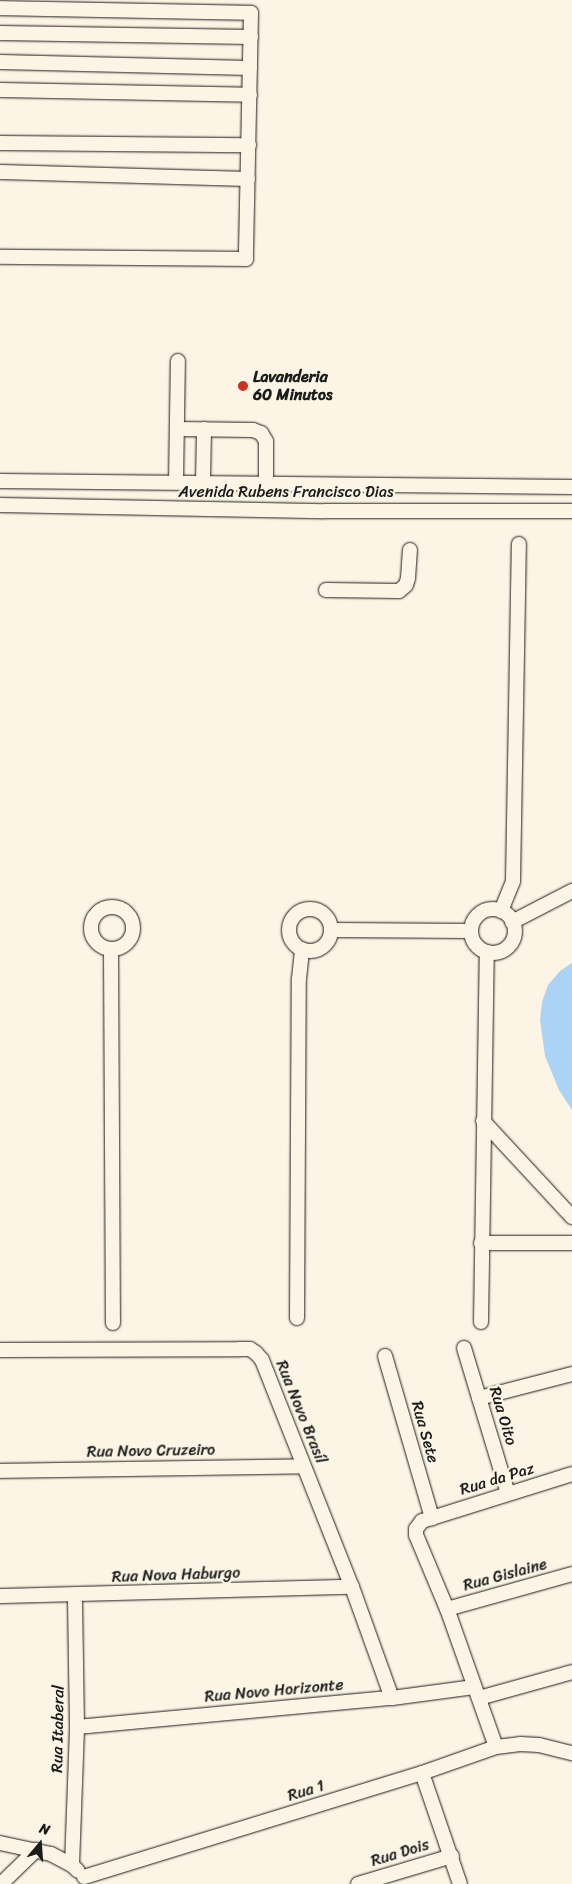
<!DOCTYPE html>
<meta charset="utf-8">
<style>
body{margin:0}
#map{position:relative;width:572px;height:1884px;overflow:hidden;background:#fcf5e5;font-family:Sriracha,sans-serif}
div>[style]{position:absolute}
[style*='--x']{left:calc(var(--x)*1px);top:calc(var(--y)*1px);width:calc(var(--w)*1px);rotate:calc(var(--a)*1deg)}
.water>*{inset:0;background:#abd3f6}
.roads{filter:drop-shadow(0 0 1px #1c1c1c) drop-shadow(0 0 1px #1c1c1c)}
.minor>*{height:14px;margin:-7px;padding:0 7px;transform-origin:7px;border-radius:7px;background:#fcf5e5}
.minor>.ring{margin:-7px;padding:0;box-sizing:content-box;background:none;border:14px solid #fcf5e5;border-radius:50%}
.dots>*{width:14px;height:14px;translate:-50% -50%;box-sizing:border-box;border:2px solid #fcf5e5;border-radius:50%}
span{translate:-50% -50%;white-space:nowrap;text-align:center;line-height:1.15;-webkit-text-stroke:4.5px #fcf5e5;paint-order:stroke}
.poi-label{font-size:16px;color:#1c1c1c;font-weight:700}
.left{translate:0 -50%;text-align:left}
.street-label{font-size:16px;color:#1c1c1c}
.north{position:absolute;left:15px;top:1819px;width:50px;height:50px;-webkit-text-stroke:4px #fcf5e5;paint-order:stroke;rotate:18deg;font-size:14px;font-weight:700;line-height:20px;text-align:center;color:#1c1c1c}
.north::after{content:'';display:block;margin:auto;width:18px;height:22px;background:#1c1c1c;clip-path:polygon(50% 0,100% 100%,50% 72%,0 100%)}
</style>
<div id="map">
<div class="water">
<div style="clip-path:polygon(572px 963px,572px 1110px,559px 1090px,545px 1056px,540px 1020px,542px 1002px,548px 985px,560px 971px)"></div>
</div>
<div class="roads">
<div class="minor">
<div style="--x:0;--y:8;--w:251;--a:1.1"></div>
<div style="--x:251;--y:13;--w:246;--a:91.2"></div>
<div style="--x:246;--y:259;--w:246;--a:-179.5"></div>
<div style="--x:0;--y:33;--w:251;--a:0.9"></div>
<div style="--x:0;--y:62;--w:250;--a:1.4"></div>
<div style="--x:0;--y:90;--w:250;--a:1.1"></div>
<div style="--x:0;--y:143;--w:249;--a:0.5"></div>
<div style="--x:0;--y:172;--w:248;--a:1.6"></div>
<div style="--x:177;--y:429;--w:76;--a:0.8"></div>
<div style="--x:253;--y:430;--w:9;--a:21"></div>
<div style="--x:261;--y:433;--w:9;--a:58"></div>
<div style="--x:266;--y:441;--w:42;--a:90"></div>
<div style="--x:0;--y:481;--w:572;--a:0.6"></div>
<div style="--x:176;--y:482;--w:121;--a:-89.1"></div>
<div style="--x:203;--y:482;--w:53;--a:-88.9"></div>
<div style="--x:0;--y:505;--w:325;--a:1.1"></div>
<div style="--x:325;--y:511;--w:247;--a:0"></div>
<div style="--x:326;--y:590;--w:73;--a:0.8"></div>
<div style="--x:399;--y:591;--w:9;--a:-41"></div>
<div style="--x:406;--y:585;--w:7;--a:-74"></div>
<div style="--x:408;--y:578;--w:28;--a:-86"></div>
<div class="ring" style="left:91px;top:907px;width:28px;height:28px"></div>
<div class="ring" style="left:289px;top:909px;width:28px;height:28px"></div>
<div class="ring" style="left:471px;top:909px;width:30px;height:30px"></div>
<div style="--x:501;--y:911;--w:32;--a:-68"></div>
<div style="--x:513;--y:881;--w:337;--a:-89"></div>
<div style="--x:512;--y:922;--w:68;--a:-27.3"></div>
<div style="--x:332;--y:930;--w:139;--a:0.4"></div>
<div style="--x:111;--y:950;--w:373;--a:89.7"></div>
<div style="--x:483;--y:1121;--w:131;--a:47.2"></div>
<div style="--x:481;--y:1243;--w:91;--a:0"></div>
<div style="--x:297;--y:1318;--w:339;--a:-89.7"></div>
<div style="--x:299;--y:979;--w:30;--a:-84"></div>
<div style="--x:481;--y:1322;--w:370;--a:-89.1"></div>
<div style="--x:464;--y:1348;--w:152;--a:73.2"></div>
<div style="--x:0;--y:1350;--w:240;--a:-0.2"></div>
<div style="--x:240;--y:1349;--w:10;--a:0"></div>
<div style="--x:250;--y:1349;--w:7;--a:34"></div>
<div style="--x:256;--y:1353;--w:9;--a:49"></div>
<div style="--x:262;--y:1360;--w:244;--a:68.4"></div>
<div style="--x:352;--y:1587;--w:118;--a:70.2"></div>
<div style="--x:385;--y:1356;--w:169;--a:73.8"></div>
<div style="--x:479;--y:1398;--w:96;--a:-14.5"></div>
<div style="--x:0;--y:1471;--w:303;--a:-0.9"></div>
<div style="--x:0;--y:1596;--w:352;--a:-1.5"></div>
<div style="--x:447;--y:1609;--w:130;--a:-15.6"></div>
<div style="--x:479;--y:1698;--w:97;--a:-15.6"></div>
<div style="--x:77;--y:1727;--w:316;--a:-5.3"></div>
<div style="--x:392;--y:1698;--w:83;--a:-7.6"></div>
<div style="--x:496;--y:1747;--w:146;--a:-109.5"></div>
<div style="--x:447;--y:1609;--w:80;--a:-112.7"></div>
<div style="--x:416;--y:1535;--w:6;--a:-90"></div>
<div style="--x:416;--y:1529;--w:10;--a:-53"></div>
<div style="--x:422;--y:1521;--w:157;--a:-17.4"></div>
<div style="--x:422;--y:1773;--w:117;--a:71.1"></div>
<div style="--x:0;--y:1843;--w:52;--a:12.2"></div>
<div style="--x:51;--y:1854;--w:24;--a:28"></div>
<div style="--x:72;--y:1865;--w:8;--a:45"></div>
<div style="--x:72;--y:1865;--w:138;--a:-87.9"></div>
<div style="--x:77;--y:1727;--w:132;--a:-90.9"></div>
<div style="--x:84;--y:1877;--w:354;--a:-17.1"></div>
<div style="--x:422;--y:1773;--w:78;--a:-19.4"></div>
<div style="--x:496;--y:1747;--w:24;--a:-7"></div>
<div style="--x:520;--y:1744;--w:19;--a:3"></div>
<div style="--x:539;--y:1745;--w:34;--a:14"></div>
<div style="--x:1;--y:1884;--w:49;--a:-44.2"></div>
<div style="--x:358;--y:1884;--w:98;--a:-16.6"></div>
</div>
</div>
<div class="dots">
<div style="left:243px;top:386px;background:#c8321e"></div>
</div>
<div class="poi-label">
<span class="left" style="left:253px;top:386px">Lavanderia<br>60 Minutos</span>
</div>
<div class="street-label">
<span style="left:286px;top:492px">Avenida Rubens Francisco Dias</span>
<span style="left:301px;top:1412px;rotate:68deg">Rua Novo Brasíl</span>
<span style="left:503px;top:1416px;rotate:73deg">Rua Oito</span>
<span style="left:425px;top:1432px;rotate:74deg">Rua Sete</span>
<span style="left:151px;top:1451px;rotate:-1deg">Rua Novo Cruzeiro</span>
<span style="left:497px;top:1479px;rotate:-17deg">Rua da Paz</span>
<span style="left:176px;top:1575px;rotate:-2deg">Rua Nova Haburgo</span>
<span style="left:505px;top:1575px;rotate:-15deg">Rua Gislaine</span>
<span style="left:274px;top:1691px;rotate:-5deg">Rua Novo Horizonte</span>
<span style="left:58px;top:1729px;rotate:-89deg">Rua Itaberal</span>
<span style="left:306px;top:1791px;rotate:-17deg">Rua 1</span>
<span style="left:400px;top:1853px;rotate:-17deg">Rua Dois</span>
</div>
<div class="north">N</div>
</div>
